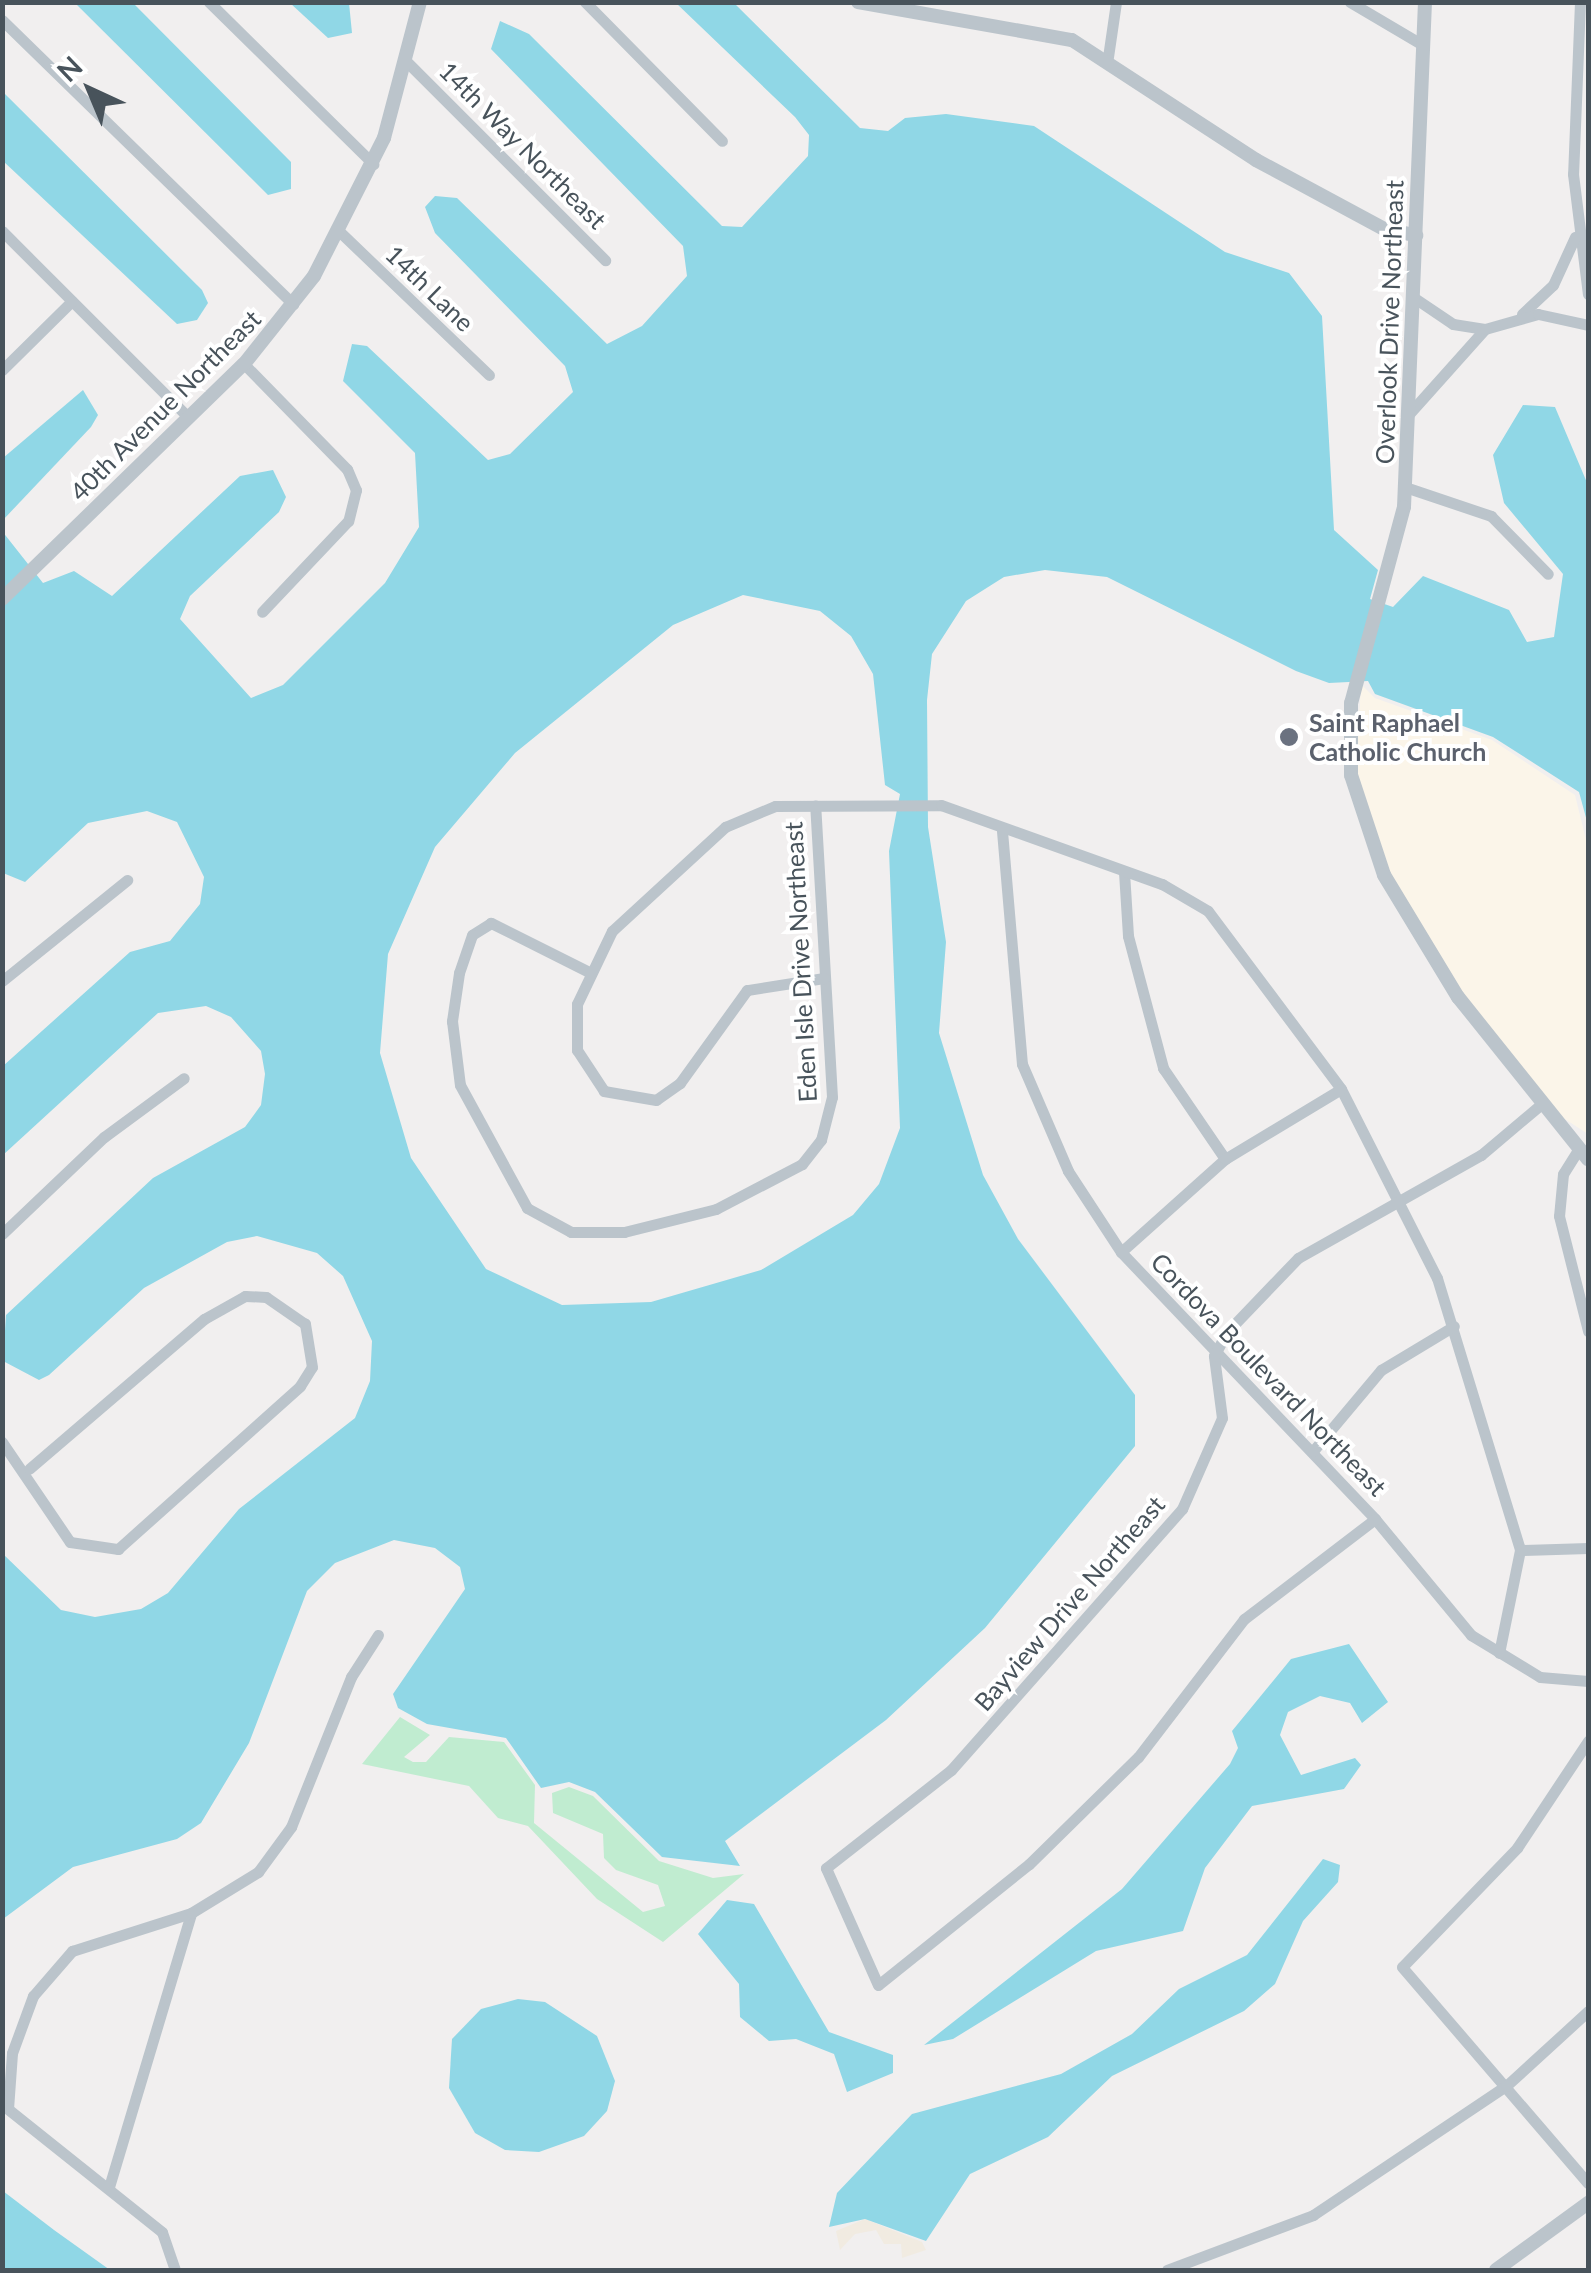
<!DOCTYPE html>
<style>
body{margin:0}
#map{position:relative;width:1591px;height:2273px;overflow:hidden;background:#f1efef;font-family:Lato,sans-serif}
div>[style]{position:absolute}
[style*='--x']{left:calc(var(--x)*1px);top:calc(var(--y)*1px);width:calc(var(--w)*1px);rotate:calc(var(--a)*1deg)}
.commercial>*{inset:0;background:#fbf5e9}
.green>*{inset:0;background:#c0ecd0}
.sand>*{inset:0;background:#f1ebe1}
.water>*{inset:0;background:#90d7e6}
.minor>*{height:11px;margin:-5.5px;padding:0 5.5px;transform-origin:5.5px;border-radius:5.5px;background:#bbc4cb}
.tertiary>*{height:14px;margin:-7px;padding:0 7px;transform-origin:7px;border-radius:7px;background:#bbc4cb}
.dots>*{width:28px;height:28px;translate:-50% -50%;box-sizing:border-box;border:5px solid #fff;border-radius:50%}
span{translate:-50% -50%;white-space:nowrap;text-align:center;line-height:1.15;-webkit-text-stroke:8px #fff;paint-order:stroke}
.street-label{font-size:25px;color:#48535b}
.worship-label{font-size:25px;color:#5b616d;font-weight:700}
.left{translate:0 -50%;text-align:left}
.frame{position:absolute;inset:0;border:5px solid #48535b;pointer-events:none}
.north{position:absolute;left:40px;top:40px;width:100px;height:100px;-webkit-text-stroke:8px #fff;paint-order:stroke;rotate:316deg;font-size:28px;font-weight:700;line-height:40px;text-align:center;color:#48535b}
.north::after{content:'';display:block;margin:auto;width:35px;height:45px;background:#48535b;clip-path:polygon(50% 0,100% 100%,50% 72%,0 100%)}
</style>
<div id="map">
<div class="commercial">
<div style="clip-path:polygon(1361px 684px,1375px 698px,1492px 740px,1575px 795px,1588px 848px,1588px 1134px,1551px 1110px,1458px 987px,1389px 874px,1356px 774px)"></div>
</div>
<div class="green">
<div style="clip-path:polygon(400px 1717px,430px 1735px,404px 1757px,413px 1762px,426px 1762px,449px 1737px,504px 1742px,535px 1785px,534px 1823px,643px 1912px,665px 1906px,658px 1885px,616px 1870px,604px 1858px,603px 1834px,553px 1813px,552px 1793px,569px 1787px,593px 1796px,659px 1861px,713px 1878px,744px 1874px,663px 1942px,597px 1899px,528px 1826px,498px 1818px,469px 1786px,362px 1764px)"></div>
</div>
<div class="sand">
<div style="clip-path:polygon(865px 2219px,922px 2242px,926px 2250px,902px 2258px,901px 2244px,884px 2244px,876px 2230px,855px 2234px,840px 2250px,836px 2231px)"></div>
</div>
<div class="water">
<div style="clip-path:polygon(75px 3px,133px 3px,291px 162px,291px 189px,268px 195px)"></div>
<div style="clip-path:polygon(290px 3px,349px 3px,352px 33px,328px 38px)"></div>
<div style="clip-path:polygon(evenodd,676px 3px,734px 3px,860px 128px,888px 131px,905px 118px,946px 114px,1034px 126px,1225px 252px,1289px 273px,1322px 316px,1334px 530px,1378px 570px,1370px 599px,1393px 607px,1423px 576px,1509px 610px,1527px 642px,1554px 637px,1563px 574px,1504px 503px,1493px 455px,1523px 405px,1555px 407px,1588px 485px,1588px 825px,1579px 792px,1493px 737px,1375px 694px,1368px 681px,1329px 683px,1296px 671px,1107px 577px,1045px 570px,1004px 577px,966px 601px,932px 654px,927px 700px,928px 827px,946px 942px,939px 1033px,983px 1175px,1018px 1239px,1135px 1395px,1135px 1446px,985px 1628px,886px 1720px,725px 1841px,740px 1866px,662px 1857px,595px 1792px,569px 1782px,541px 1788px,506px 1738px,427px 1724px,398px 1708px,393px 1694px,465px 1589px,460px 1567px,435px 1548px,394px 1540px,335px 1563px,307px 1591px,249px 1743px,201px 1823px,177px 1839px,73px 1867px,3px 1919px,3px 1554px,61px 1610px,95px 1617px,141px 1609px,168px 1593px,239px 1509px,355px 1418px,370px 1381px,372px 1341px,343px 1276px,317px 1253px,257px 1236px,227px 1242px,144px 1288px,49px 1375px,39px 1380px,3px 1361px,6px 1315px,153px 1178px,245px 1127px,261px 1105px,265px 1074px,261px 1051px,231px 1017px,206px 1006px,158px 1013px,3px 1155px,3px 1066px,130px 952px,170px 941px,200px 904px,204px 877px,177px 822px,147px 811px,88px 823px,25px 882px,3px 873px,2px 531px,43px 583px,74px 571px,112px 596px,240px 476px,273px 470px,286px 497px,279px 512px,190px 596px,180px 619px,251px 698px,283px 685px,385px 583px,419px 527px,415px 453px,343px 381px,352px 344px,367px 346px,488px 460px,510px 454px,573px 392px,565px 366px,435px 233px,425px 207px,435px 196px,457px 198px,607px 344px,642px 326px,687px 276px,683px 246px,491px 49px,500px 21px,529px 34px,722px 226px,742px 227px,808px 156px,809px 135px,795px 117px,676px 3px,743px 595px,820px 611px,851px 636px,873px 674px,885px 785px,900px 794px,889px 851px,900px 1128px,879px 1184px,853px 1215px,761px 1270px,651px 1302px,562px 1305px,486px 1269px,411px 1158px,380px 1053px,388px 954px,435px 847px,515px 753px,673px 625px,743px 595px)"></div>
<div style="clip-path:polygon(2px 91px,202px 290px,208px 303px,197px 320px,177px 324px,3px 161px)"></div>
<div style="clip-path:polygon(83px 390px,98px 415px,91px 427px,3px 520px,3px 458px)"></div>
<div style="clip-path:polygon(1349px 1644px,1388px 1702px,1362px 1723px,1350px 1703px,1320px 1696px,1288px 1712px,1280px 1735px,1301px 1775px,1355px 1758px,1361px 1765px,1344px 1789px,1252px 1806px,1205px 1868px,1183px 1931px,1096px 1951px,953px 2039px,924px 2045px,1122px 1889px,1230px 1764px,1238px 1748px,1232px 1731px,1291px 1659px)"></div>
<div style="clip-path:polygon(1323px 1859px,1340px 1865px,1338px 1882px,1303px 1921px,1275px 1984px,1244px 2011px,1112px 2076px,1048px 2137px,970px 2174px,926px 2241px,865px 2219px,829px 2227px,837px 2193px,912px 2114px,1061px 2074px,1132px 2034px,1179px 1989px,1247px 1955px)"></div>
<div style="clip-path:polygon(727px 1900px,754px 1904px,829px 2032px,893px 2055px,893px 2073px,847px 2092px,834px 2054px,796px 2039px,769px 2041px,740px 2017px,739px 1984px,698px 1934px)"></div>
<div style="clip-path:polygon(518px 1999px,545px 2002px,597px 2036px,615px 2081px,607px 2111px,584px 2136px,539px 2152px,505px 2150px,475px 2133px,449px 2088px,452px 2039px,481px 2009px)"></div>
<div style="clip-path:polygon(3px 2191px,54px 2230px,110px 2270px,3px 2270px)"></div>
</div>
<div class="minor">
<div style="--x:209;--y:2;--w:231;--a:44.6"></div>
<div style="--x:585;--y:2;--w:195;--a:45.4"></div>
<div style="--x:1350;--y:2;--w:85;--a:30.5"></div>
<div style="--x:1580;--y:2;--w:172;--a:92.3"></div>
<div style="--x:1573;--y:174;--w:121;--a:82.9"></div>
<div style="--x:2;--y:20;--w:407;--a:44.3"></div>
<div style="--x:1108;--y:57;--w:56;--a:-81.7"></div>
<div style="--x:408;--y:63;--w:279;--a:45"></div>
<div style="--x:2;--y:231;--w:264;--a:45"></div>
<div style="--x:341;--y:233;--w:205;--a:43.8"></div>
<div style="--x:1413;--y:297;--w:48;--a:34"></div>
<div style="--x:1453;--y:324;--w:32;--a:9"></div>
<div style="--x:1522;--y:314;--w:42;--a:-43.1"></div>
<div style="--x:1553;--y:285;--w:53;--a:-65.4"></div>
<div style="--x:244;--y:364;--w:147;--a:45.6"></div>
<div style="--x:347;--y:469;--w:23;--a:67"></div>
<div style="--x:356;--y:490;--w:32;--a:104"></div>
<div style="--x:348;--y:521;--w:125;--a:133.4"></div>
<div style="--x:2;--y:370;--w:98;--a:-44.6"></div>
<div style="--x:1408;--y:415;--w:115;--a:-48.2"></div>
<div style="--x:1485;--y:329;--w:55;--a:-15.8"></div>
<div style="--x:1538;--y:314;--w:51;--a:12.4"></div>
<div style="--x:1405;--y:487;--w:91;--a:18.6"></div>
<div style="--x:1491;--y:516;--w:81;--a:45.5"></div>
<div style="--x:1002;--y:831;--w:234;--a:85.1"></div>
<div style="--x:1022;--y:1064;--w:116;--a:66.7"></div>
<div style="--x:1068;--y:1171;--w:97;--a:56.8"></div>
<div style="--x:1121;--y:1252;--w:369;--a:46.4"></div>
<div style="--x:1375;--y:1519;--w:151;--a:50.4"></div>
<div style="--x:1471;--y:1635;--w:81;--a:31.3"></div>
<div style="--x:1540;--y:1677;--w:48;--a:4.8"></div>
<div style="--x:1124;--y:872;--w:64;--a:86.4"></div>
<div style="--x:1128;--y:936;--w:137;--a:75.1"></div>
<div style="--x:1163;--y:1068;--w:110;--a:55.7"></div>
<div style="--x:589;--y:972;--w:110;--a:-153.4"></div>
<div style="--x:491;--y:923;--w:22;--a:148"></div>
<div style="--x:472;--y:935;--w:40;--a:108.9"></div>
<div style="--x:459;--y:973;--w:49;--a:98.3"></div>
<div style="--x:452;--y:1021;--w:64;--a:82.9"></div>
<div style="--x:460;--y:1085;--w:140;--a:61.4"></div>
<div style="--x:527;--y:1208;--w:50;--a:28.6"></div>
<div style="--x:571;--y:1232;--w:53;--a:0"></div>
<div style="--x:624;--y:1232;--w:95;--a:-14"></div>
<div style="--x:716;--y:1209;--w:97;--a:-27.6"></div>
<div style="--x:802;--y:1164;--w:31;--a:-52"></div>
<div style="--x:821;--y:1140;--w:44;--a:-75.7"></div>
<div style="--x:832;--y:1097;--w:292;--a:-93.3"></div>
<div style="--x:824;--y:978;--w:78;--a:171.1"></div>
<div style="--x:747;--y:990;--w:115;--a:125.8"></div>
<div style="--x:680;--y:1083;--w:29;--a:145"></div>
<div style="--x:656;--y:1100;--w:53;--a:-170.2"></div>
<div style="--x:604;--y:1091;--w:49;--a:-123.4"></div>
<div style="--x:577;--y:1050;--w:46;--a:-90"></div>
<div style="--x:577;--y:1004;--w:81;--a:-64.4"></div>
<div style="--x:612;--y:931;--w:154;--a:-42.6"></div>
<div style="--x:725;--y:827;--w:54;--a:-22.8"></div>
<div style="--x:775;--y:806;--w:166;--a:-0.3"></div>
<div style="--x:941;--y:805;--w:235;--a:19.7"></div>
<div style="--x:1162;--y:884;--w:53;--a:30.4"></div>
<div style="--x:1208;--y:911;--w:222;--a:53.2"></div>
<div style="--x:1341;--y:1089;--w:212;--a:63.1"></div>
<div style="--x:1437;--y:1278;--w:284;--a:73"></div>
<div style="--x:1520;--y:1550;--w:105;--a:101.5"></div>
<div style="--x:2;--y:981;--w:161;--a:-38.9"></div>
<div style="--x:1578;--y:1150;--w:28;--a:122"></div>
<div style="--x:1563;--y:1174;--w:42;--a:95.4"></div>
<div style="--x:1559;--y:1216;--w:119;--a:75.8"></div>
<div style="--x:2;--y:1234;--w:141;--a:-43.6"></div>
<div style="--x:104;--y:1137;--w:99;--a:-36.4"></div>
<div style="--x:1121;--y:1252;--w:140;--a:-41.8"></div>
<div style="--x:1225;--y:1159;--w:135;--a:-31.1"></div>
<div style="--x:2;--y:1442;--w:121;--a:55.8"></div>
<div style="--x:70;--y:1542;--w:49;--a:8.3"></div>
<div style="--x:118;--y:1549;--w:244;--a:-41.8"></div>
<div style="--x:300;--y:1386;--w:22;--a:-58"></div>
<div style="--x:312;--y:1367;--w:44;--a:-99.2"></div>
<div style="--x:305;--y:1324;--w:47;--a:-145.3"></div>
<div style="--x:266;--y:1297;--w:21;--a:-177"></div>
<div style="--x:245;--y:1296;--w:47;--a:150.7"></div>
<div style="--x:204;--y:1319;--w:230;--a:139.4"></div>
<div style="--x:1313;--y:1451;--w:106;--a:-50"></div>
<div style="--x:1381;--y:1370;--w:85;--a:-31.1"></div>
<div style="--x:1375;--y:1519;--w:165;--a:142.6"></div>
<div style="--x:1244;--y:1619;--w:174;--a:127.5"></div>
<div style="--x:1138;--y:1757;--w:153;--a:135.5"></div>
<div style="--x:1029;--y:1864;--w:193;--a:141.3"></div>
<div style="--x:878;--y:1985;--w:128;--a:-114"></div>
<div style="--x:826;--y:1868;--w:159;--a:-38.1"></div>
<div style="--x:951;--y:1770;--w:349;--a:-48.5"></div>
<div style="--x:1182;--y:1509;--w:99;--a:-66.3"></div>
<div style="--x:1222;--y:1418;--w:63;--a:-97.4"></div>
<div style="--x:1214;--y:1356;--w:26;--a:-62"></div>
<div style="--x:1226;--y:1333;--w:104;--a:-46.2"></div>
<div style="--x:1298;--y:1258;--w:210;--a:-29.4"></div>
<div style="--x:1481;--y:1155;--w:76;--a:-40.2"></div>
<div style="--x:1520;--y:1550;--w:68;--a:-1.7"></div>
<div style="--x:1588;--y:1741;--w:128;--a:123.6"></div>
<div style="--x:1517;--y:1848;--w:165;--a:134"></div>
<div style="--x:1402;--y:1967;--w:285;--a:49.3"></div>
<div style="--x:109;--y:2187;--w:286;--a:-73.3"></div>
<div style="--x:175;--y:2270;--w:40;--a:-108.9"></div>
<div style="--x:162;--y:2232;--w:197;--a:-141.4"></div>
<div style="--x:8;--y:2109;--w:56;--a:-85.9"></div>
<div style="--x:12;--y:2053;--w:61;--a:-69.8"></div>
<div style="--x:33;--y:1996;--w:60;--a:-49.1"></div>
<div style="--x:72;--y:1951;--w:125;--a:-17.7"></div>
<div style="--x:191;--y:1913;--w:79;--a:-31.5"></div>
<div style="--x:258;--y:1872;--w:56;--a:-53.7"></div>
<div style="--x:291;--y:1827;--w:162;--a:-68.2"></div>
<div style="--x:351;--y:1677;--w:50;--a:-57.3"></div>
<div style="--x:1167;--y:2270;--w:156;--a:-20.6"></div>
<div style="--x:1313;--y:2215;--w:232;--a:-33.8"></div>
<div style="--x:1506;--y:2086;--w:111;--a:-42.4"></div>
</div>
<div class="tertiary">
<div style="--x:858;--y:2;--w:217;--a:10.1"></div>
<div style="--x:1072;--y:40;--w:220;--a:33.1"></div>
<div style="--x:1256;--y:160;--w:145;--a:28.3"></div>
<div style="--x:1384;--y:229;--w:33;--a:11"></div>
<div style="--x:1425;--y:2;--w:505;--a:92.38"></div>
<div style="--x:1404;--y:507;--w:203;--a:105.1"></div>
<div style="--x:1351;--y:703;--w:72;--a:90"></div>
<div style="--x:1351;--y:775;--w:105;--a:71.7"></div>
<div style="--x:1384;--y:875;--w:143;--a:58.8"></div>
<div style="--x:1458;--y:997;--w:208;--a:51.3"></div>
<div style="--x:2;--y:599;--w:337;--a:-44.2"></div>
<div style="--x:244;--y:364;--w:112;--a:-51.5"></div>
<div style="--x:314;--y:276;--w:155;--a:-63.1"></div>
<div style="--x:384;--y:138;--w:141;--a:-75.2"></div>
<div style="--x:1496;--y:2270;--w:114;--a:-36.1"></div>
</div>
<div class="dots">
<div style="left:1289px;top:737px;background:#6b7280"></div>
</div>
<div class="street-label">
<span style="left:523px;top:145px;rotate:45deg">14th Way Northeast</span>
<span style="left:430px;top:288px;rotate:44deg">14th Lane</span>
<span style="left:1389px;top:322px;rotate:-88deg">Overlook Drive Northeast</span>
<span style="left:165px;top:405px;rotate:-45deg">40th Avenue Northeast</span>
<span style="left:800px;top:962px;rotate:-93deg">Eden Isle Drive Northeast</span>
<span style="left:1269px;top:1374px;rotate:46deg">Cordova Boulevard Northeast</span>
<span style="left:1069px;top:1603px;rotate:-49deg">Bayview Drive Northeast</span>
</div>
<div class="worship-label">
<span class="left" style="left:1309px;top:737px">Saint Raphael<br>Catholic Church</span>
</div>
<div class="frame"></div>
<div class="north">N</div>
</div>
